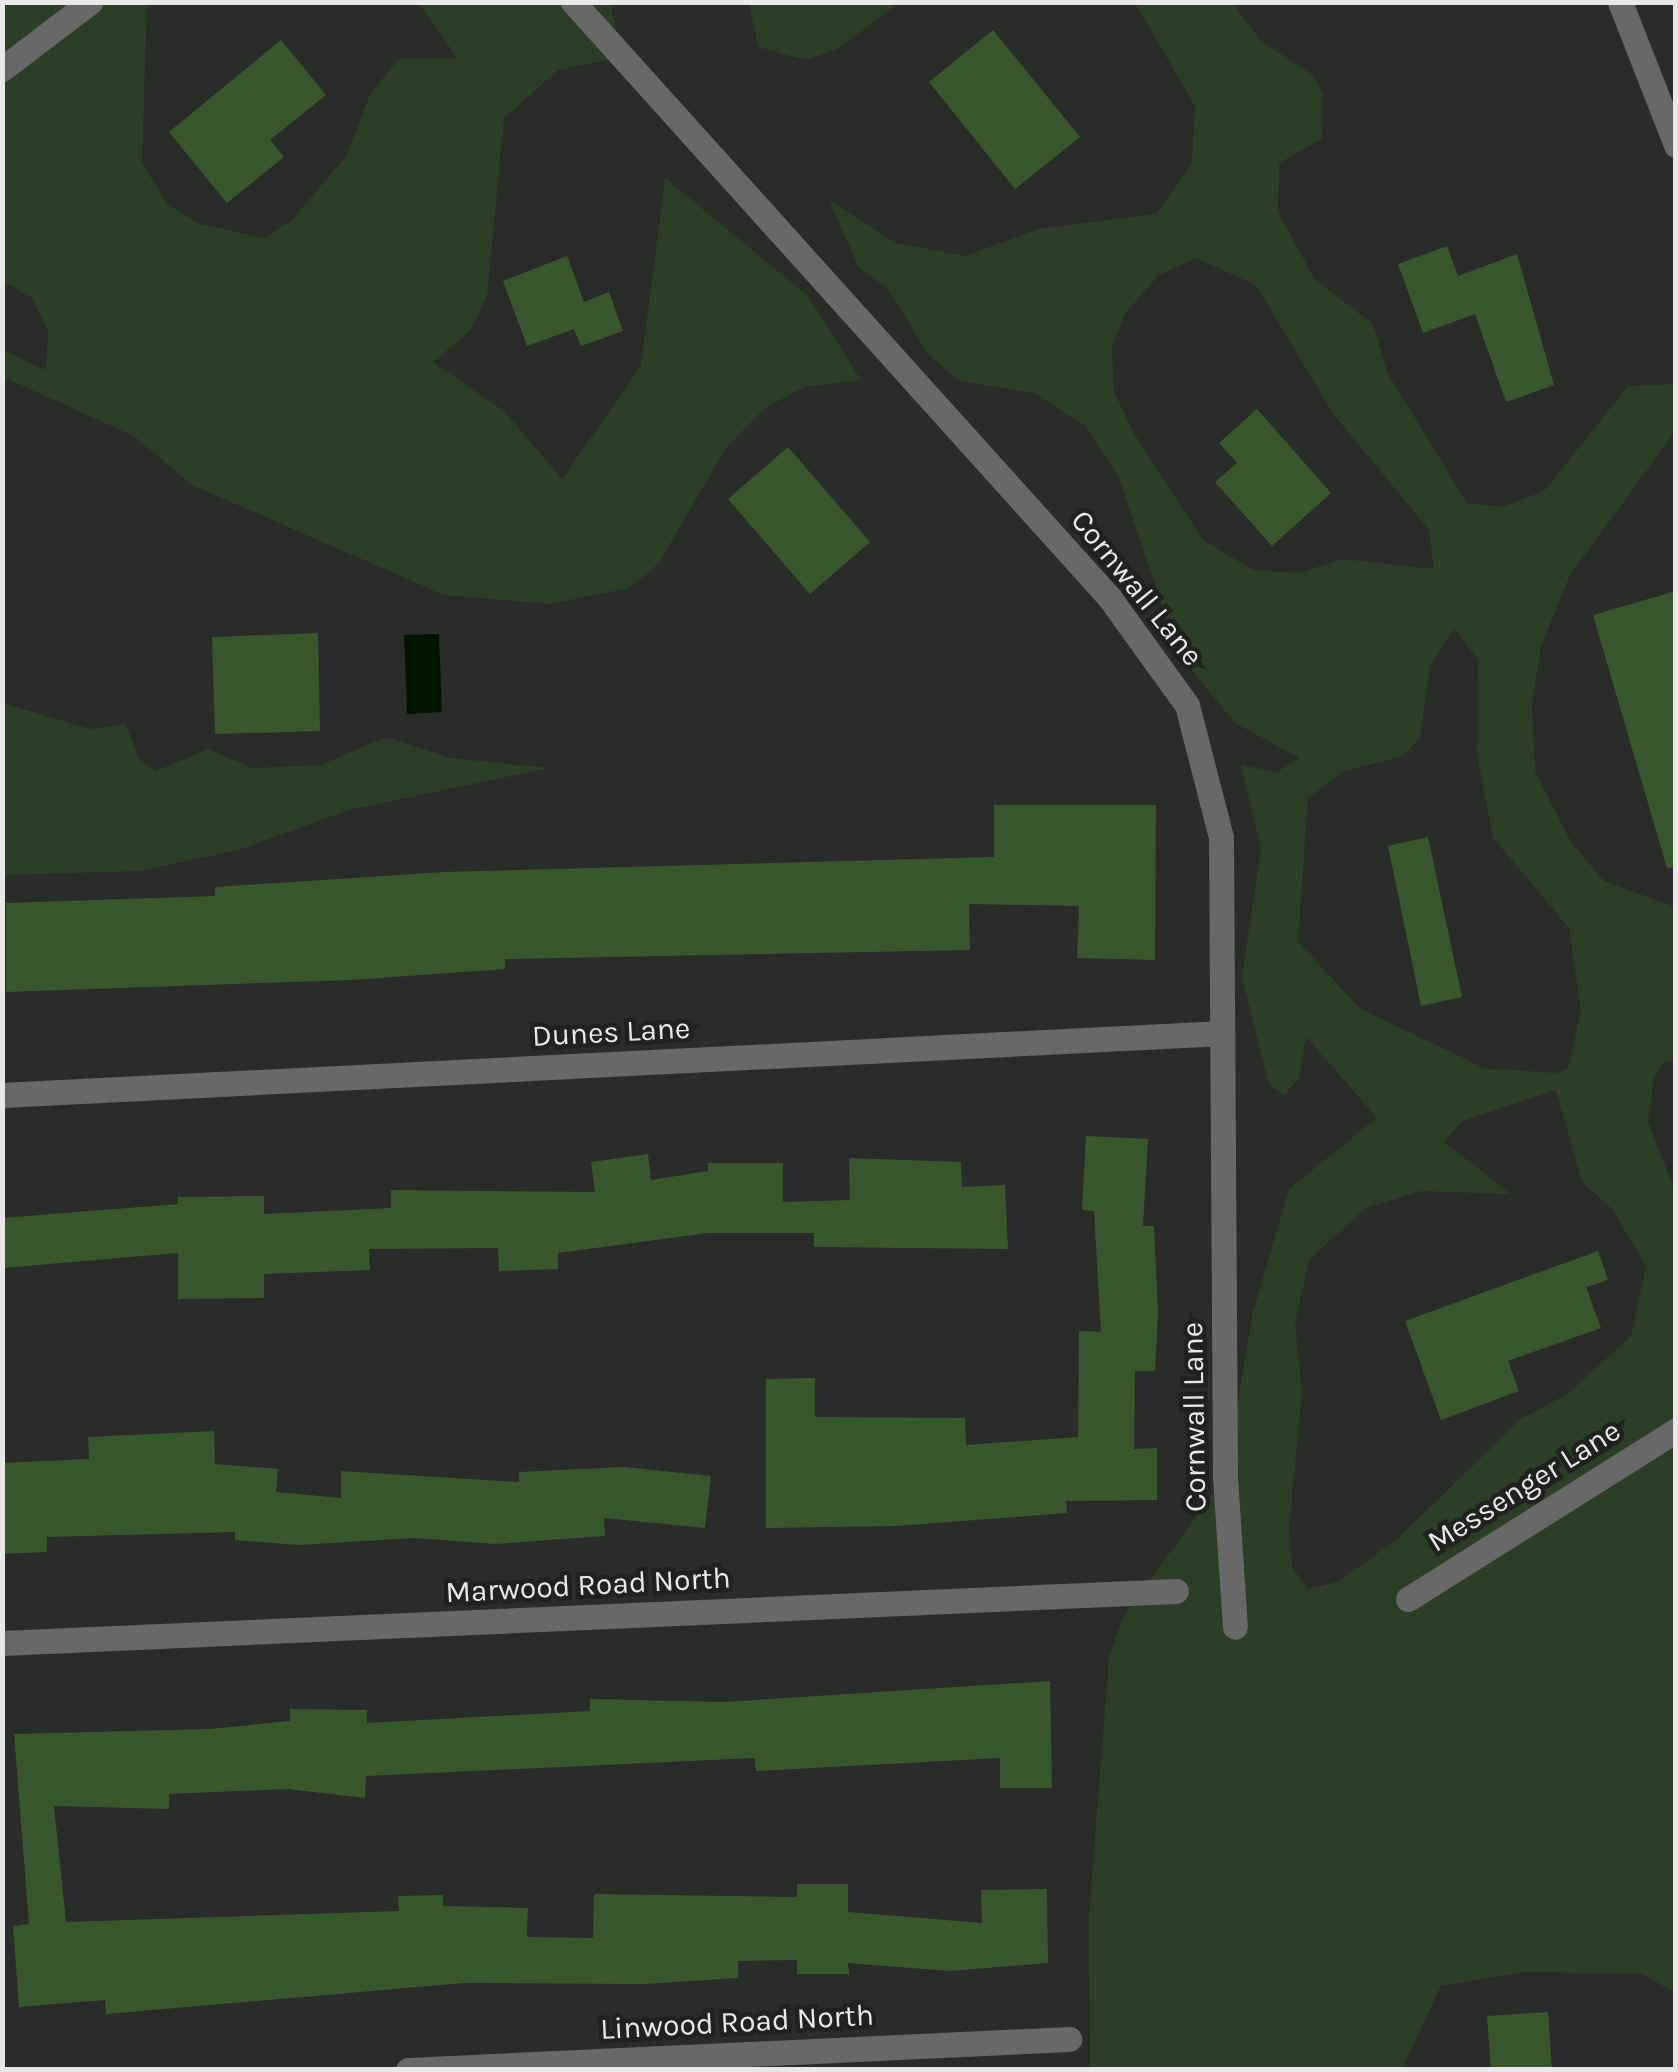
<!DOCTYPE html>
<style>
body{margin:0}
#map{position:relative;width:1678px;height:2072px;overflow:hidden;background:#2a2c2a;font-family:Karla,sans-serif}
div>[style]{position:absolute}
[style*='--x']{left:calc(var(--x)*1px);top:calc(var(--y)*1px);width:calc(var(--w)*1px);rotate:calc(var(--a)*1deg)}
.green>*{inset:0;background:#2c3e26}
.water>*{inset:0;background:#021500}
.building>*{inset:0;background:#38572c}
.minor>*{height:25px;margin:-12.5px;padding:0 12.5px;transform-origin:12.5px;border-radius:12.5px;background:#676867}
.tertiary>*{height:25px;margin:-12.5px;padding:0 12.5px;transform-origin:12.5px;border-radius:12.5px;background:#676867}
span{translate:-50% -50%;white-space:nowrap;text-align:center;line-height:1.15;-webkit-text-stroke:9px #202220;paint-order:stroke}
.street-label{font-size:30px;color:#e7e8e7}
.frame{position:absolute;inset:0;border:5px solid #e7e8e7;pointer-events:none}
</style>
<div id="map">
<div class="green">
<div style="clip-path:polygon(610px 2px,622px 57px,558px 70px,504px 118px,487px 296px,470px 331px,433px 362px,505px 412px,562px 479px,641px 366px,665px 178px,809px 297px,861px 380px,804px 387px,765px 408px,726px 448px,659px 563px,629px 588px,550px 604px,444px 595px,192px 485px,134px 436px,3px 377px,2px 350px,46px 370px,48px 331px,32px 298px,3px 281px,3px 3px,147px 3px,142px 163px,168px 205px,200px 224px,264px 238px,292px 220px,346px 156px,371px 92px,399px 59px,457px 58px,419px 3px)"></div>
<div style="clip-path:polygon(749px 3px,749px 2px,899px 3px,838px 49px,806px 60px,758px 47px)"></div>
<div style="clip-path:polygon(evenodd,1135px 3px,1232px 3px,1261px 41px,1313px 75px,1323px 93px,1322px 139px,1279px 163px,1278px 212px,1315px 280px,1373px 324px,1387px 372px,1467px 503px,1502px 507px,1544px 491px,1628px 386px,1675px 384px,1675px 432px,1570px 575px,1541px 647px,1532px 704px,1535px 771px,1571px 842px,1604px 881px,1675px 907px,1675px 1063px,1666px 1060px,1654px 1078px,1648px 1122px,1676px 1194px,1675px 1993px,1643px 1974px,1524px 1972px,1441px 1986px,1402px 2069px,1090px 2069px,1089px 1915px,1109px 1657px,1123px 1617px,1225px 1477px,1253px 1312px,1289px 1189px,1377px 1118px,1306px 1037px,1299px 1078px,1284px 1095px,1269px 1085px,1242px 977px,1261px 849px,1241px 765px,1277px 772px,1299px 758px,1235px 723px,1198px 678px,1173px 637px,1118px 476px,1085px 426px,1034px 393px,959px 381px,928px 354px,887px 288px,859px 268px,829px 200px,896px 243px,965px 256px,1038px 229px,1156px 214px,1192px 163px,1195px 106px,1135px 3px,1196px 258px,1256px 285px,1334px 415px,1429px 530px,1434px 569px,1343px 559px,1299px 573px,1253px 570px,1203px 540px,1132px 430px,1114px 391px,1112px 348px,1125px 314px,1159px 275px,1196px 258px,1135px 3px,1454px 628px,1478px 660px,1477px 754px,1493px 838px,1569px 928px,1581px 1012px,1568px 1068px,1556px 1073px,1484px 1068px,1361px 1009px,1298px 942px,1308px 798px,1345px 771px,1401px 757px,1420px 738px,1430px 667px,1454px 628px,1135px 3px,1556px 1090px,1582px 1182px,1613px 1210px,1646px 1267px,1631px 1336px,1569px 1393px,1521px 1419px,1398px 1538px,1340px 1581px,1308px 1589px,1292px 1567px,1289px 1527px,1302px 1395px,1295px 1324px,1309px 1260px,1365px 1208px,1421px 1191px,1511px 1194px,1444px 1142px,1463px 1121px,1556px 1090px)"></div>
<div style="clip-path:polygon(3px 703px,90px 729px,125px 724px,140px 760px,156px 771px,208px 749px,252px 768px,321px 765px,386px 737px,450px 758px,549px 768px,349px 810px,239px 850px,139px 871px,3px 875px)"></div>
</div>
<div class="water">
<div style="clip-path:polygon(439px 634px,442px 712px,407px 714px,404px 635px)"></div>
</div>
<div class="building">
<div style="clip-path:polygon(993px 30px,1080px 137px,1015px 189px,929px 82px)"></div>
<div style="clip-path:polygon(281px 40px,326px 95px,270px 140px,284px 157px,227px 203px,169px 132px)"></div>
<div style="clip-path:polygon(1447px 246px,1458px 276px,1517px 254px,1554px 385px,1506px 402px,1475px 314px,1423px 333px,1398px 264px)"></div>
<div style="clip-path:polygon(567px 256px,584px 302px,609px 292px,623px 331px,581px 346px,574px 329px,527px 346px,503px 281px)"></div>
<div style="clip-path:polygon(1257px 409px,1331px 493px,1272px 546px,1215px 482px,1237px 463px,1219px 443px)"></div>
<div style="clip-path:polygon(788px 447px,870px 542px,810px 594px,728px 499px)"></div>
<div style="clip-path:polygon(1676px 591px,1676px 867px,1667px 868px,1593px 615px)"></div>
<div style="clip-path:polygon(318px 633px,320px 731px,215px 734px,212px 637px)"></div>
<div style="clip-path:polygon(994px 805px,1156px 805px,1155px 960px,1077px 958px,1079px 906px,969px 904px,970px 950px,505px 959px,505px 969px,351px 980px,6px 992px,6px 903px,215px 896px,215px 887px,444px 872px,994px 857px)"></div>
<div style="clip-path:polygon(1428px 837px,1462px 997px,1421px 1006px,1388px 846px)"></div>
<div style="clip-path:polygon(1086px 1136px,1148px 1139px,1143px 1226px,1154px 1226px,1158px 1313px,1155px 1371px,1135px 1371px,1134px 1449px,1157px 1448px,1157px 1500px,1066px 1501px,1067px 1513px,896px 1526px,766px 1528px,766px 1379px,815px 1378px,815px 1417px,965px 1418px,966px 1445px,1078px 1437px,1079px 1331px,1101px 1332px,1094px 1211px,1082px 1210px)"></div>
<div style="clip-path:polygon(648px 1154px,651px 1180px,708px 1171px,708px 1163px,783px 1163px,783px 1202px,850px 1200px,849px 1158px,961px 1162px,962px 1187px,1005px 1185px,1008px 1249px,814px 1247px,814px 1233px,708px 1233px,558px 1253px,558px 1269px,499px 1271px,498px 1248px,369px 1249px,370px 1270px,264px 1274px,264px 1298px,178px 1299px,178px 1253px,2px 1268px,2px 1218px,178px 1204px,178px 1197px,264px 1196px,264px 1214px,391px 1208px,391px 1190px,595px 1192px,591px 1162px)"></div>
<div style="clip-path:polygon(1598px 1251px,1608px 1280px,1586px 1287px,1601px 1328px,1508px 1361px,1519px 1391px,1441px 1420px,1405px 1321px)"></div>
<div style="clip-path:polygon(214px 1431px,215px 1464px,278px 1469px,276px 1492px,341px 1498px,341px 1471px,519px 1482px,519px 1472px,624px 1467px,711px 1476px,705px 1528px,604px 1518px,605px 1536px,495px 1544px,414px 1538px,299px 1545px,235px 1540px,235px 1532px,47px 1537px,47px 1552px,2px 1554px,2px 1463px,89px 1459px,88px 1437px)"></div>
<div style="clip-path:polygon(1050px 1681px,1052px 1788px,1000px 1788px,1000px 1758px,756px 1771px,755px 1758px,366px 1776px,365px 1798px,288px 1789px,169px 1794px,169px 1809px,54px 1806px,66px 1922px,399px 1911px,398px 1896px,443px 1895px,443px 1906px,528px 1908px,527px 1937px,593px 1938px,594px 1894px,797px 1897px,797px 1884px,848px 1884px,848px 1912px,982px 1923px,981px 1890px,1047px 1889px,1048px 1963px,949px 1971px,848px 1963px,849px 1974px,797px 1974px,797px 1960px,738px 1961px,738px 1978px,644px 1984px,464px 1983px,106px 2014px,105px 2000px,19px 2007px,13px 1926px,29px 1924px,14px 1734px,210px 1729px,290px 1721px,290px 1709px,367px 1710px,367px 1723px,590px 1711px,590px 1699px,725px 1702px)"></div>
<div style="clip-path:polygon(1548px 2012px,1552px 2070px,1491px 2070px,1487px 2016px)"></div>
</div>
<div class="minor">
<div style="--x:573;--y:2;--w:801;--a:47.99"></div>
<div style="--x:1109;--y:597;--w:133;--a:54.2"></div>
<div style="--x:1187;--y:705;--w:136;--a:75.6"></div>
<div style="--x:1221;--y:837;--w:640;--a:89.64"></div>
<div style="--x:1225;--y:1477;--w:150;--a:86.2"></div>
<div style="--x:2;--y:69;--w:111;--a:-37.3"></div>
<div style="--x:2;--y:1095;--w:1222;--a:-2.91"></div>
<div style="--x:1408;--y:1599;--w:317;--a:-32.2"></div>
<div style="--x:2;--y:1643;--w:1175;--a:-2.54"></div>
<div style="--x:408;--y:2070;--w:662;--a:-2.69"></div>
</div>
<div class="tertiary">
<div style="--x:1620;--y:2;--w:154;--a:68.6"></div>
</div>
<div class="street-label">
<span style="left:1137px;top:588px;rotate:51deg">Cornwall Lane</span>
<span style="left:611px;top:1032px;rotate:-3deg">Dunes Lane</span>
<span style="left:1194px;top:1417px;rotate:-91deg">Cornwall Lane</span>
<span style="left:1524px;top:1486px;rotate:-32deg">Messenger Lane</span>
<span style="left:588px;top:1585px;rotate:-3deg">Marwood Road North</span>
<span style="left:737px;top:2022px;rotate:-3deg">Linwood Road North</span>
</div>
<div class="frame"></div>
</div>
